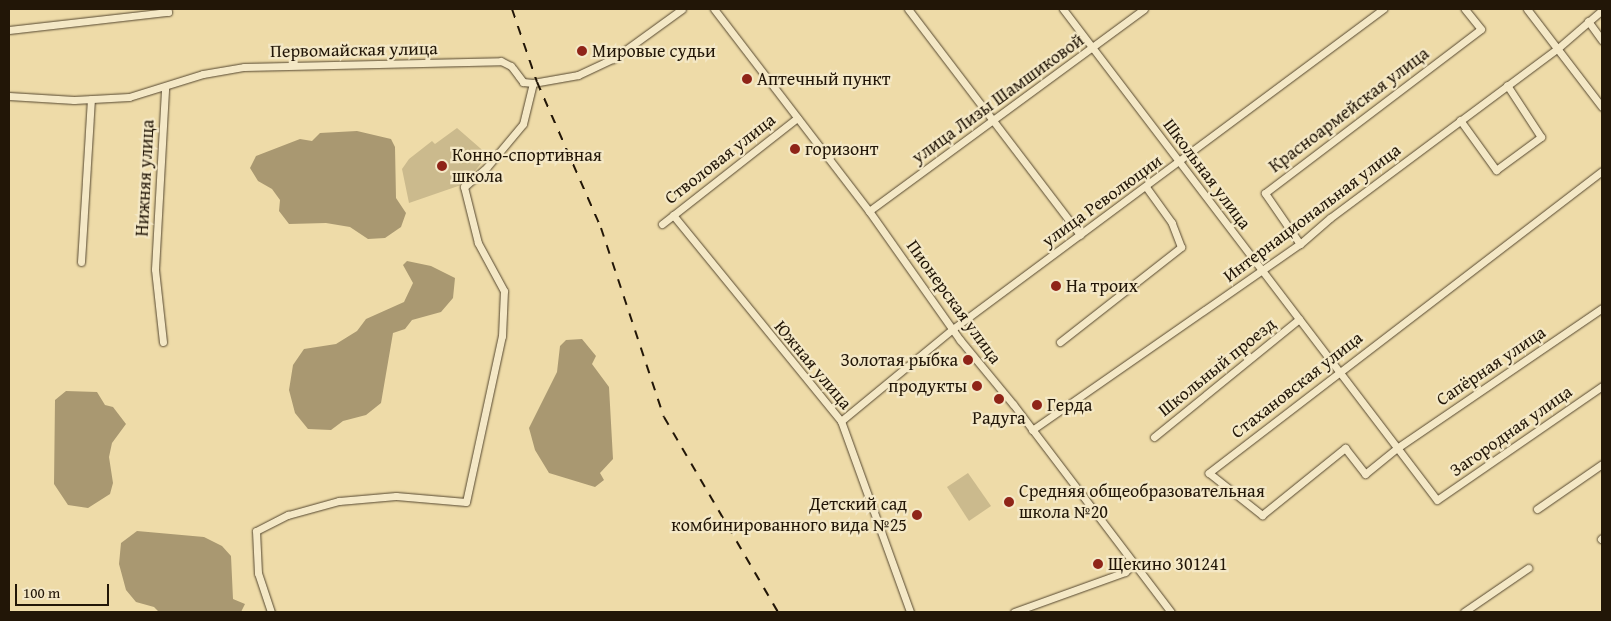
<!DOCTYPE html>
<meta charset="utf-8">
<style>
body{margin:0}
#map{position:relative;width:1611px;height:621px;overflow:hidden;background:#eedba8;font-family:"Gentium Book Plus",serif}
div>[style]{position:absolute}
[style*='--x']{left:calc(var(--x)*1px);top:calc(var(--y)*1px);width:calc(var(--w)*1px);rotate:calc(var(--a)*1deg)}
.green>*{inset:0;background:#cbba8d}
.water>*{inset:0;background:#a99871}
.roads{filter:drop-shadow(0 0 1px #55472f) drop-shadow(0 0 1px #55472f)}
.minor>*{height:7px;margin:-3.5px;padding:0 3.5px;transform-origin:3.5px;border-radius:3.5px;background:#f4e8c6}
.rail>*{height:2px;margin-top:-1px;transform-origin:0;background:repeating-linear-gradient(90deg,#221607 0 9px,transparent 0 18px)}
.dots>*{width:14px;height:14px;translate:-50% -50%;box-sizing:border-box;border:2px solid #f4e8c6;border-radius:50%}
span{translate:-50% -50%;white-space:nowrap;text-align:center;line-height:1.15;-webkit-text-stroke:4.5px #f4e8c6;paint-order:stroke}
.street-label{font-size:18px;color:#221607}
.poi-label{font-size:18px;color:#221607}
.left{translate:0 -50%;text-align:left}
.right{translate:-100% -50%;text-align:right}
.frame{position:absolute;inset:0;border:10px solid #221607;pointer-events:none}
.scale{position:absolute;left:15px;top:584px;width:94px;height:22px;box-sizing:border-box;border:2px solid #221607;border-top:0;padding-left:6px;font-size:15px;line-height:18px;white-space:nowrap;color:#221607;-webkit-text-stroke:4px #f4e8c6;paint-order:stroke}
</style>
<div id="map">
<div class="green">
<div style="clip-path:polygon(457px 128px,488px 155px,464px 184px,409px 203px,402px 169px,409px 159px,432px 141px,435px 144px)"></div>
<div style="clip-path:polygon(968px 473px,991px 506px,969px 521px,947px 487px)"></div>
</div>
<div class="water">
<div style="clip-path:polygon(357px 131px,391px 139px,395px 147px,396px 198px,406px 213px,401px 227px,385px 238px,368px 239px,350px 227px,326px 223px,289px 224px,279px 211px,280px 200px,272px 189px,258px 181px,250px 168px,256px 156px,300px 139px,312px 141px,320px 133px)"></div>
<div style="clip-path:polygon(407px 261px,431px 266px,455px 278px,453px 298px,441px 312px,412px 320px,405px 329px,393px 333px,381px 403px,366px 415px,343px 421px,331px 430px,308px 429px,295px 413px,289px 390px,293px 365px,304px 349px,336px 344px,357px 331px,366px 319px,404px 302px,413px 283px,403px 265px)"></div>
<div style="clip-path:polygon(582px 339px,596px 356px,592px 364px,609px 387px,613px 459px,600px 473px,604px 480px,595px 487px,549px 473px,535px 450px,529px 428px,557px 372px,560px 346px,566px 340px)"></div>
<div style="clip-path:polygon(66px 391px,97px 392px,105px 405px,113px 407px,126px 424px,112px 443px,109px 457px,113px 483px,110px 494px,88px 508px,68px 505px,54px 484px,55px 400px)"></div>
<div style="clip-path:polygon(137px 531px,204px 537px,222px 546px,231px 556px,233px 599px,245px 604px,241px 612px,159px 612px,154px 607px,136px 602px,126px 590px,119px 564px,121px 543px)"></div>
</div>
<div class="roads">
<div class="minor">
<div style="--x:714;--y:9;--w:255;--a:52.5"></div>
<div style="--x:869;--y:211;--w:158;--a:54.8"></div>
<div style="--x:960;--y:340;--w:83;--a:50.4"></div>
<div style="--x:1013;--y:404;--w:261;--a:52.8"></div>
<div style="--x:908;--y:9;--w:284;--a:52.7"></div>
<div style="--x:1063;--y:9;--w:617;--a:52.7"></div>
<div style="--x:1437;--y:500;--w:201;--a:-34.6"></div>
<div style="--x:1527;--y:9;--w:123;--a:52.6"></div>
<div style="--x:1588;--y:21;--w:24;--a:54"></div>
<div style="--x:9;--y:30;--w:160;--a:-6.5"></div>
<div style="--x:168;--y:12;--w:3;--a:-108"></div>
<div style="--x:9;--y:96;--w:65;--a:3.5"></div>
<div style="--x:74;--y:100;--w:55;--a:-3.1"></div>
<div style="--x:129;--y:97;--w:77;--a:-17.3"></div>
<div style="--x:203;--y:74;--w:42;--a:-9.7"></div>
<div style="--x:244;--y:67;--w:257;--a:-1.3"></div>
<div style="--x:501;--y:61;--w:11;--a:27"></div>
<div style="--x:511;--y:66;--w:20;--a:53"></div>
<div style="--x:523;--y:82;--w:10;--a:6"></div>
<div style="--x:533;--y:83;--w:46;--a:-10.1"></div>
<div style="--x:578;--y:75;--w:38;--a:-25"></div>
<div style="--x:613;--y:59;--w:85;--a:-35.9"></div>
<div style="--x:1460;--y:120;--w:62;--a:54.2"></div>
<div style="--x:1496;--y:170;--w:56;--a:-36.3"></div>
<div style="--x:1541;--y:137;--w:62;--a:-123.2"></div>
<div style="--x:1602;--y:171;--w:496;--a:142.5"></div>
<div style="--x:1209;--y:473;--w:68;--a:38.4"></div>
<div style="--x:1262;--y:515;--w:107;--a:-38.9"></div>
<div style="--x:1345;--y:448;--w:33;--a:52"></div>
<div style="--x:1365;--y:474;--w:41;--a:-39.1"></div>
<div style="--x:1397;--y:448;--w:248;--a:-34.3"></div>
<div style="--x:869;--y:211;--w:341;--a:-36.3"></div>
<div style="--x:673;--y:215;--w:266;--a:50.8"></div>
<div style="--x:841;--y:421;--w:203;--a:70.1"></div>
<div style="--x:662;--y:224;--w:172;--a:-38.1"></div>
<div style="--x:1300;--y:244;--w:62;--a:-124.5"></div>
<div style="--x:1265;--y:193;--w:271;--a:-37.2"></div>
<div style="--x:1481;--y:29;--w:26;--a:-129"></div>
<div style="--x:81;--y:262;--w:163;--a:-86.5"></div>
<div style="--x:163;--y:342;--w:73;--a:-96.3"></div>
<div style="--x:155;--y:269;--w:181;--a:-86.8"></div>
<div style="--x:1060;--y:342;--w:154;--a:-38.1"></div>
<div style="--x:1181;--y:247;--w:26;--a:-111"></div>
<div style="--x:1172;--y:223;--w:44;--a:-125.8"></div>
<div style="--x:841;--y:421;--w:146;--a:-39.5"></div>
<div style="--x:954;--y:328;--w:535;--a:-36.63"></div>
<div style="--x:1032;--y:430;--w:326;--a:-34.8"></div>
<div style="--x:1300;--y:244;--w:40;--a:-41"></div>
<div style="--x:1330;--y:218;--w:284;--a:-36.7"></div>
<div style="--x:1558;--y:48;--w:58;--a:-40.8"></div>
<div style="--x:1154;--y:437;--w:187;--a:-39.1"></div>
<div style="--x:1537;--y:509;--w:79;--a:-34.7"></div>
<div style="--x:1601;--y:539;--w:1;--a:-45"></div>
<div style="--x:271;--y:612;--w:41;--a:-108.4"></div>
<div style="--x:258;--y:573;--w:42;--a:-92.7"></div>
<div style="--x:256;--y:531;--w:36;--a:-27"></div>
<div style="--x:288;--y:515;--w:53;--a:-15.4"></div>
<div style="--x:339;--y:501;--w:57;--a:-5"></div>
<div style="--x:396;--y:496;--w:70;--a:4.9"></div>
<div style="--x:466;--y:502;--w:170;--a:-77.8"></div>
<div style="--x:502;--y:336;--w:45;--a:-87.5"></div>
<div style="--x:504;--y:291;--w:55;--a:-118.4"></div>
<div style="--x:478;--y:243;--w:58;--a:-104"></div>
<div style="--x:464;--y:187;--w:30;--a:-41"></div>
<div style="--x:487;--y:167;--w:56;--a:-50.1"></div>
<div style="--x:523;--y:124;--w:42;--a:-76.3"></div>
<div style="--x:1014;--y:612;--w:118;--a:-19.8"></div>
<div style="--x:1125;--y:572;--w:11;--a:-45"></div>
<div style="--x:1464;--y:612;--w:78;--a:-34.5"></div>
</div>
</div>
<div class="rail">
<div style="--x:512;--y:9;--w:77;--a:71.1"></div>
<div style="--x:537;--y:82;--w:159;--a:66.3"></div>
<div style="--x:601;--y:228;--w:199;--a:71.6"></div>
<div style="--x:664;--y:417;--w:226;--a:59.7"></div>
</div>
<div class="dots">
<div style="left:582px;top:51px;background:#8f2418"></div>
<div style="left:747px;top:79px;background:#8f2418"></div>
<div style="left:795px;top:149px;background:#8f2418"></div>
<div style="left:442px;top:166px;background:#8f2418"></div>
<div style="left:1056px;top:286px;background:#8f2418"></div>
<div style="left:968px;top:360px;background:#8f2418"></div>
<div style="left:977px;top:386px;background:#8f2418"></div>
<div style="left:999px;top:399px;background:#8f2418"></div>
<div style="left:1037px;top:405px;background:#8f2418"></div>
<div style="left:1009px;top:502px;background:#8f2418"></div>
<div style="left:917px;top:515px;background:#8f2418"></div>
<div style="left:1098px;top:564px;background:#8f2418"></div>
</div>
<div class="street-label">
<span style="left:354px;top:50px;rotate:-1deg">Первомайская улица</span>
<span style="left:998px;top:99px;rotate:-36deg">улица Лизы Шамшиковой</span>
<span style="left:1349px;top:110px;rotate:-37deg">Красноармейская улица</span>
<span style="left:720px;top:159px;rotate:-38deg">Стволовая улица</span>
<span style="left:1207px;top:174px;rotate:53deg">Школьная улица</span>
<span style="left:145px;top:178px;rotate:-87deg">Нижняя улица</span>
<span style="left:1102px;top:201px;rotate:-36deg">улица Революции</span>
<span style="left:1312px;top:213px;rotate:-37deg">Интернациональная улица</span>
<span style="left:954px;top:302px;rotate:54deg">Пионерская улица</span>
<span style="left:813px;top:365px;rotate:50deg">Южная улица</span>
<span style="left:1491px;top:366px;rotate:-34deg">Сапёрная улица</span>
<span style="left:1217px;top:367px;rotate:-39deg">Школьный проезд</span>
<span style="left:1297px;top:385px;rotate:-38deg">Стахановская улица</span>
<span style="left:1511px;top:431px;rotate:-35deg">Загородная улица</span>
</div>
<div class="poi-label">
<span class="left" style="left:592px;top:51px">Мировые судьи</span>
<span class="left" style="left:757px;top:79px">Аптечный пункт</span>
<span class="left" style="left:805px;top:149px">горизонт</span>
<span class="left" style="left:452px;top:166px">Конно-спортивная<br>школа</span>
<span class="left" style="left:1066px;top:286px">На троих</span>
<span class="right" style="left:958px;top:360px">Золотая рыбка</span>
<span class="right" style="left:967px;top:386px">продукты</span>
<span class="left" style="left:1047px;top:405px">Герда</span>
<span style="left:999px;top:418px">Радуга</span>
<span class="left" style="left:1019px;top:502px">Средняя общеобразовательная<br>школа №20</span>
<span class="right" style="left:907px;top:515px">Детский сад<br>комбинированного вида №25</span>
<span class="left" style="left:1108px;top:564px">Щекино 301241</span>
</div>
<div class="frame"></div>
<div class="scale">100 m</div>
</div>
